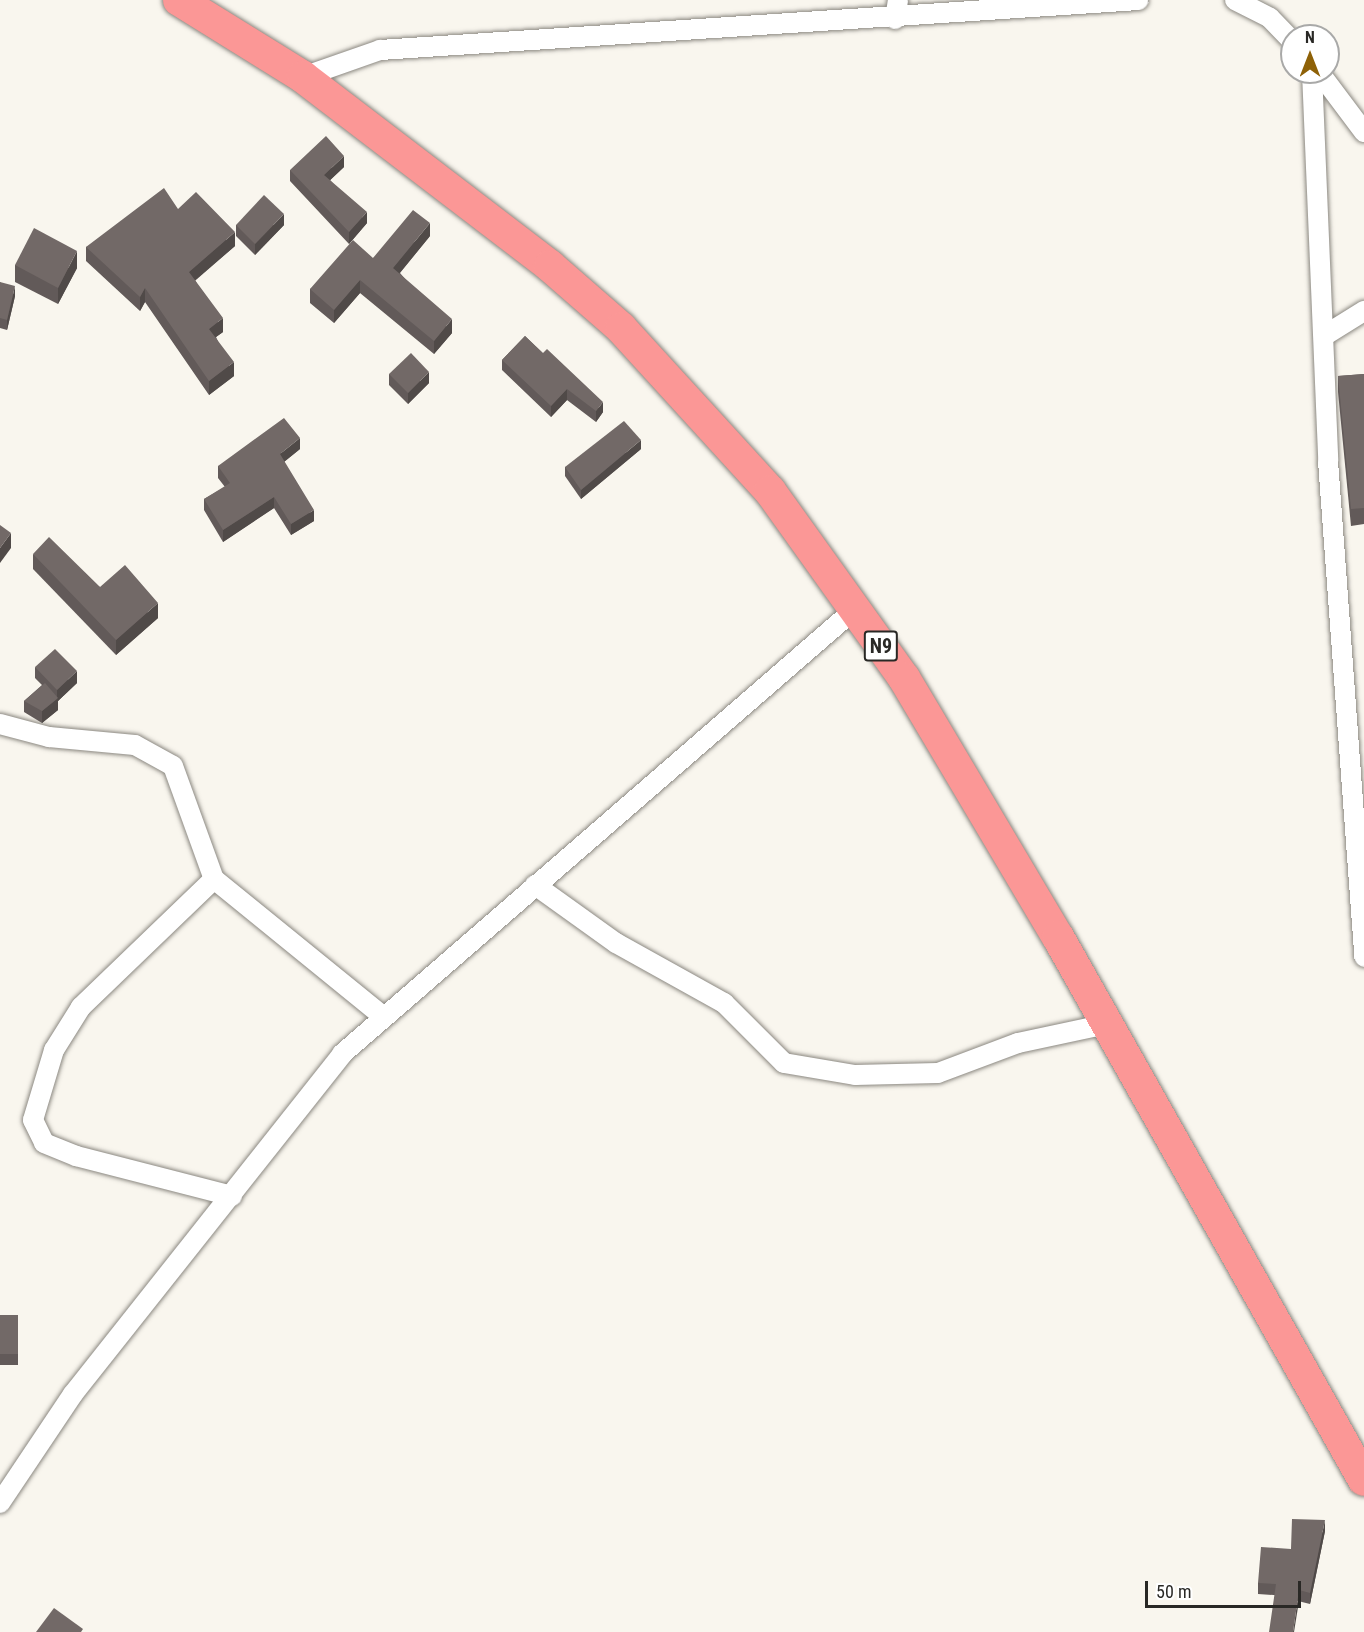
<!DOCTYPE html>
<style>
body{margin:0}
#map{position:relative;width:1364px;height:1632px;overflow:hidden;background:#f9f6ee;font-family:"Roboto Condensed",sans-serif}
div>[style]{position:absolute}
[style*='--x']{left:calc(var(--x)*1px);top:calc(var(--y)*1px);width:calc(var(--w)*1px);rotate:calc(var(--a)*1deg)}
.roads{filter:drop-shadow(0 0 2px #8b8881) drop-shadow(0 0 2px #8b8881)}
.minor>*{height:20px;margin:-10px;padding:0 10px;transform-origin:10px;border-radius:10px;background:#fff}
.trunk>*{height:32px;margin:-16px;padding:0 16px;transform-origin:16px;border-radius:16px;background:#fb9796}
.wall>*{inset:0;background:#625a59}
.shaded-wall>*{inset:0;background:#504a48}
.building>*{inset:0;background:#726967}
span{translate:-50% -50%;white-space:nowrap;text-align:center;line-height:1.15;-webkit-text-stroke:6px #fff;paint-order:stroke}
.shield-label span{padding:2px 4px;background:#fff;border:2px solid;border-radius:4px;-webkit-text-stroke-width:0}
.shield-label{font-size:20px;color:#292825;font-weight:700}
.north{position:absolute;left:1280px;top:24px;width:60px;height:60px;box-sizing:border-box;background:#fff;border:2px solid #a9a9a8;border-radius:50%;rotate:0deg;font-size:16px;font-weight:700;line-height:24px;text-align:center;color:#292825}
.north::after{content:'';display:block;margin:auto;width:21px;height:27px;background:#8e6107;clip-path:polygon(50% 0,100% 100%,50% 72%,0 100%)}
.scale{position:absolute;left:1145px;top:1581px;width:156px;height:27px;box-sizing:border-box;border:3px solid #292825;border-top:0;padding-left:8px;font-size:18px;line-height:21px;white-space:nowrap;color:#292825;-webkit-text-stroke:4px #fff;paint-order:stroke}
</style>
<div id="map">
<div class="roads">
<div class="minor">
<div style="--x:1235;--y:0;--w:39;--a:27"></div>
<div style="--x:1270;--y:18;--w:32;--a:46"></div>
<div style="--x:895;--y:19;--w:19;--a:-81"></div>
<div style="--x:1312;--y:72;--w:389;--a:87.6"></div>
<div style="--x:1328;--y:461;--w:497;--a:85.8"></div>
<div style="--x:1319;--y:72;--w:75;--a:53.1"></div>
<div style="--x:303;--y:77;--w:82;--a:-19.3"></div>
<div style="--x:380;--y:50;--w:760;--a:-3.77"></div>
<div style="--x:1327;--y:334;--w:44;--a:-31.9"></div>
<div style="--x:0;--y:724;--w:51;--a:14.9"></div>
<div style="--x:49;--y:737;--w:86;--a:5.3"></div>
<div style="--x:135;--y:745;--w:43;--a:28.9"></div>
<div style="--x:173;--y:766;--w:120;--a:70.1"></div>
<div style="--x:214;--y:879;--w:219;--a:39.1"></div>
<div style="--x:214;--y:879;--w:185;--a:136.1"></div>
<div style="--x:81;--y:1007;--w:51;--a:122.1"></div>
<div style="--x:54;--y:1050;--w:73;--a:106.7"></div>
<div style="--x:33;--y:1120;--w:25;--a:64"></div>
<div style="--x:44;--y:1143;--w:35;--a:22"></div>
<div style="--x:76;--y:1156;--w:161;--a:14.4"></div>
<div style="--x:535;--y:885;--w:100;--a:35.6"></div>
<div style="--x:616;--y:943;--w:124;--a:29.1"></div>
<div style="--x:724;--y:1003;--w:85;--a:45"></div>
<div style="--x:784;--y:1063;--w:72;--a:9.6"></div>
<div style="--x:855;--y:1075;--w:83;--a:-1.4"></div>
<div style="--x:938;--y:1073;--w:85;--a:-20.6"></div>
<div style="--x:1018;--y:1043;--w:91;--a:-12.1"></div>
<div style="--x:0;--y:1503;--w:131;--a:-56.2"></div>
<div style="--x:73;--y:1394;--w:434;--a:-51.6"></div>
<div style="--x:342;--y:1054;--w:679;--a:-40.94"></div>
</div>
<div class="trunk">
<div style="--x:179;--y:0;--w:146;--a:31.8"></div>
<div style="--x:303;--y:77;--w:311;--a:37.4"></div>
<div style="--x:550;--y:266;--w:94;--a:41.1"></div>
<div style="--x:621;--y:328;--w:221;--a:47.6"></div>
<div style="--x:770;--y:491;--w:230;--a:54.4"></div>
<div style="--x:904;--y:678;--w:301;--a:59.3"></div>
<div style="--x:1058;--y:937;--w:623;--a:60.6"></div>
</div>
</div>
<div class="wall">
<div style="clip-path:polygon(344px 167px,330px 180px,367px 223px,349px 244px,290px 181px,290px 170px)"></div>
<div style="clip-path:polygon(178px 209px,235px 246px,195px 280px,223px 332px,216px 337px,234px 376px,209px 395px,145px 302px,140px 311px,86px 261px,86px 247px)"></div>
<div style="clip-path:polygon(236px 225px,284px 225px,255px 255px,236px 236px)"></div>
<div style="clip-path:polygon(430px 236px,400px 273px,452px 333px,434px 354px,360px 293px,334px 323px,310px 303px,310px 289px,373px 258px)"></div>
<div style="clip-path:polygon(15px 265px,77px 268px,58px 304px,15px 282px)"></div>
<div style="clip-path:polygon(0 282px,15px 296px,7px 330px,0 328px)"></div>
<div style="clip-path:polygon(525px 336px,603px 412px,596px 422px,567px 400px,551px 417px,502px 370px,502px 360px)"></div>
<div style="clip-path:polygon(389px 374px,429px 383px,408px 404px,389px 385px)"></div>
<div style="clip-path:polygon(1364px 374px,1364px 524px,1351px 526px,1338px 392px,1338px 376px)"></div>
<div style="clip-path:polygon(300px 449px,284px 462px,314px 521px,291px 535px,274px 508px,223px 542px,204px 510px,204px 499px,225px 487px,218px 478px,218px 466px)"></div>
<div style="clip-path:polygon(641px 449px,581px 499px,565px 476px,565px 467px)"></div>
<div style="clip-path:polygon(33px 554px,100px 587px,158px 618px,116px 655px,33px 569px)"></div>
<div style="clip-path:polygon(35px 667px,77px 683px,58px 701px,58px 710px,42px 723px,24px 712px,24px 701px,42px 685px,35px 678px)"></div>
<div style="clip-path:polygon(0 1315px,18px 1315px,18px 1365px,0 1365px)"></div>
<div style="clip-path:polygon(1325px 1531px,1310px 1604px,1274px 1595px,1258px 1594px,1258px 1583px,1291px 1549px)"></div>
</div>
<div class="shaded-wall">
<div style="clip-path:polygon(344px 156px,344px 167px,324px 186px,324px 175px)"></div>
<div style="clip-path:polygon(367px 212px,367px 223px,349px 244px,349px 232px)"></div>
<div style="clip-path:polygon(284px 214px,284px 225px,255px 255px,255px 244px)"></div>
<div style="clip-path:polygon(430px 223px,430px 236px,393px 281px,393px 268px)"></div>
<div style="clip-path:polygon(235px 232px,235px 246px,189px 286px,189px 272px)"></div>
<div style="clip-path:polygon(77px 251px,77px 268px,58px 304px,58px 288px)"></div>
<div style="clip-path:polygon(360px 280px,360px 293px,334px 323px,334px 310px)"></div>
<div style="clip-path:polygon(15px 286px,15px 296px,7px 330px,7px 320px)"></div>
<div style="clip-path:polygon(145px 288px,145px 302px,140px 311px,140px 297px)"></div>
<div style="clip-path:polygon(223px 318px,223px 332px,209px 342px,209px 329px)"></div>
<div style="clip-path:polygon(452px 319px,452px 333px,434px 354px,434px 341px)"></div>
<div style="clip-path:polygon(234px 362px,234px 376px,209px 395px,209px 381px)"></div>
<div style="clip-path:polygon(429px 372px,429px 383px,408px 404px,408px 393px)"></div>
<div style="clip-path:polygon(567px 389px,567px 400px,551px 417px,551px 406px)"></div>
<div style="clip-path:polygon(603px 402px,603px 412px,596px 422px,596px 411px)"></div>
<div style="clip-path:polygon(300px 438px,300px 449px,280px 465px,280px 454px)"></div>
<div style="clip-path:polygon(641px 440px,641px 449px,581px 499px,581px 490px)"></div>
<div style="clip-path:polygon(274px 497px,274px 508px,223px 542px,223px 530px)"></div>
<div style="clip-path:polygon(314px 510px,314px 521px,291px 535px,291px 524px)"></div>
<div style="clip-path:polygon(11px 533px,11px 548px,0 563px,0 548px)"></div>
<div style="clip-path:polygon(158px 603px,158px 618px,116px 655px,116px 640px)"></div>
<div style="clip-path:polygon(77px 671px,77px 683px,58px 701px,58px 710px,42px 723px,42px 711px,57px 699px,57px 690px)"></div>
<div style="clip-path:polygon(1325px 1520px,1325px 1531px,1310px 1604px,1310px 1593px)"></div>
<div style="clip-path:polygon(1299px 1590px,1299px 1601px,1294px 1632px,1293px 1632px)"></div>
</div>
<div class="building">
<div style="clip-path:polygon(326px 136px,344px 156px,324px 175px,367px 212px,349px 232px,290px 170px)"></div>
<div style="clip-path:polygon(164px 188px,178px 209px,196px 192px,235px 232px,189px 272px,223px 318px,209px 329px,234px 362px,209px 381px,145px 288px,140px 297px,86px 247px)"></div>
<div style="clip-path:polygon(264px 195px,284px 214px,255px 244px,236px 225px)"></div>
<div style="clip-path:polygon(413px 210px,430px 223px,393px 268px,452px 319px,434px 341px,360px 280px,334px 310px,310px 289px,353px 240px,373px 258px)"></div>
<div style="clip-path:polygon(34px 228px,77px 251px,58px 288px,15px 265px)"></div>
<div style="clip-path:polygon(0 282px,15px 286px,7px 320px,0 318px)"></div>
<div style="clip-path:polygon(525px 336px,543px 353px,547px 349px,603px 402px,596px 411px,567px 389px,551px 406px,502px 360px)"></div>
<div style="clip-path:polygon(411px 353px,429px 372px,408px 393px,389px 374px)"></div>
<div style="clip-path:polygon(1364px 374px,1364px 508px,1351px 509px,1338px 376px)"></div>
<div style="clip-path:polygon(284px 418px,300px 438px,280px 454px,314px 510px,291px 524px,274px 497px,223px 530px,204px 499px,230px 483px,218px 466px)"></div>
<div style="clip-path:polygon(624px 421px,641px 440px,581px 490px,565px 467px)"></div>
<div style="clip-path:polygon(0 525px,11px 533px,0 548px)"></div>
<div style="clip-path:polygon(49px 537px,100px 587px,125px 565px,158px 603px,116px 640px,33px 554px)"></div>
<div style="clip-path:polygon(55px 649px,77px 671px,57px 690px,35px 667px)"></div>
<div style="clip-path:polygon(45px 683px,58px 698px,42px 711px,24px 701px)"></div>
<div style="clip-path:polygon(0 1315px,18px 1315px,18px 1354px,0 1354px)"></div>
<div style="clip-path:polygon(1292px 1519px,1325px 1520px,1310px 1593px,1299px 1590px,1293px 1632px,1269px 1632px,1276px 1584px,1258px 1583px,1261px 1547px,1291px 1549px)"></div>
<div style="clip-path:polygon(54px 1608px,83px 1629px,81px 1632px,36px 1632px)"></div>
</div>
<div class="shield-label">
<span style="left:881px;top:646px">N9</span>
</div>
<div class="north">N</div>
<div class="scale">50 m</div>
</div>
